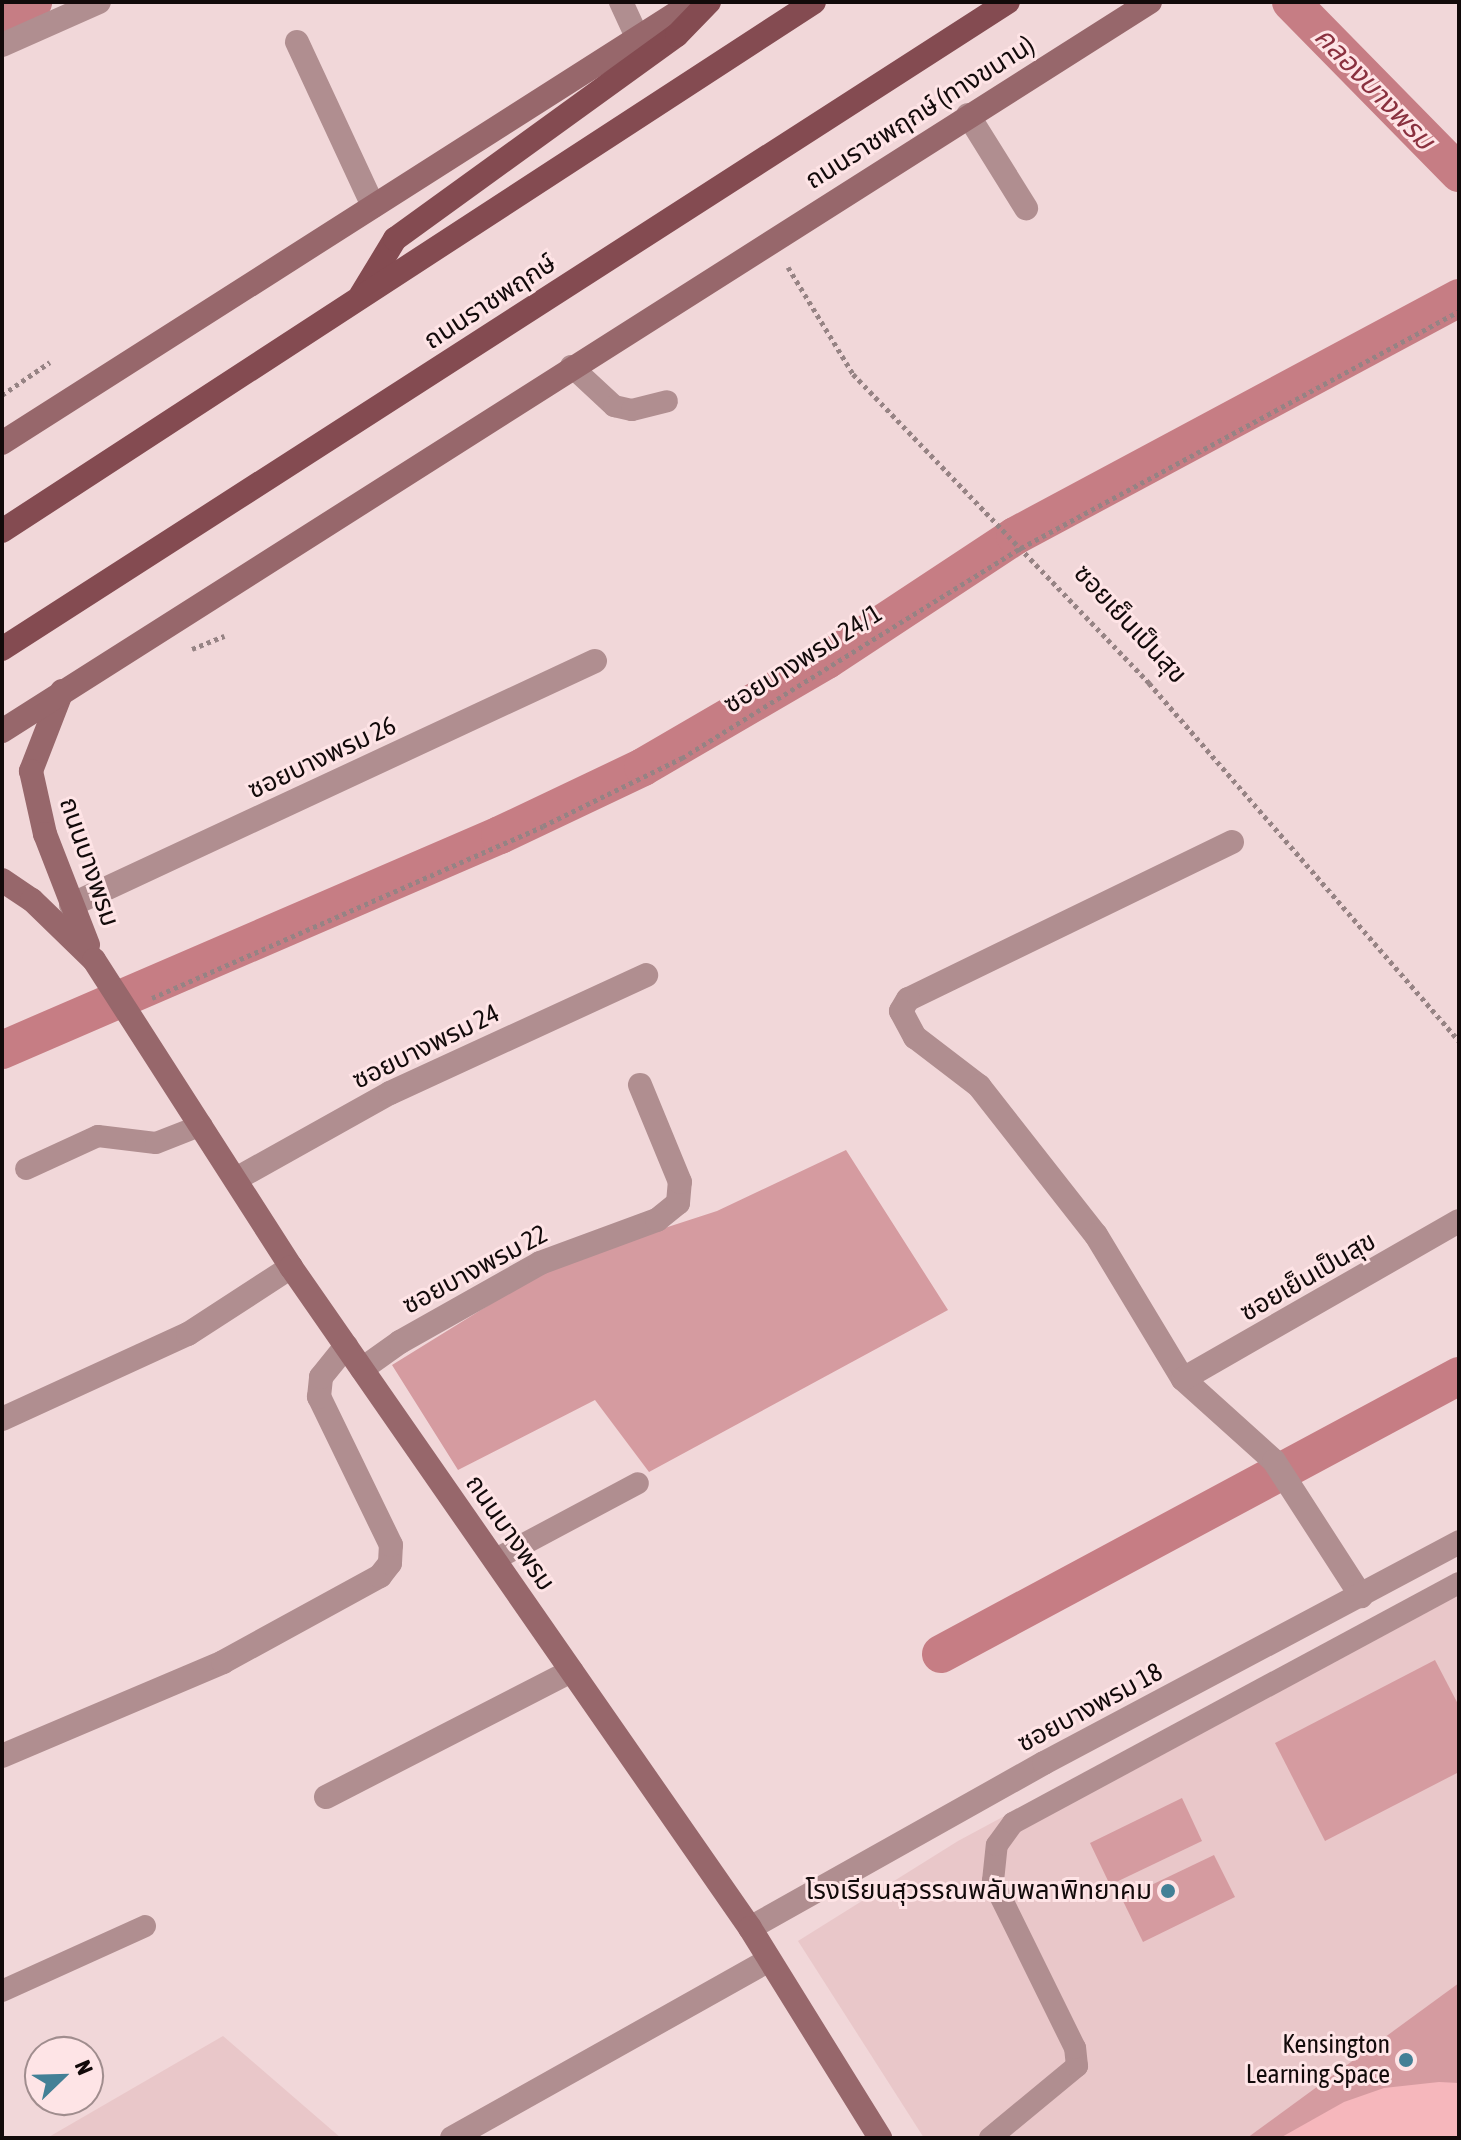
<!DOCTYPE html>
<meta charset="utf-8">
<style>
body{margin:0}
#map{position:relative;width:1461px;height:2140px;overflow:hidden;background:#f1d7d9;font-family:"Asap Condensed","Noto Sans Thai",sans-serif}
div>[style]{position:absolute}
[style*='--x']{left:calc(var(--x)*1px);top:calc(var(--y)*1px);width:calc(var(--w)*1px);rotate:calc(var(--a)*1deg)}
.built>*{inset:0;background:#e9c7c9}
.green>*{inset:0;background:#d59ba0}
.canal>*{height:38px;margin:-19px;padding:0 19px;transform-origin:19px;border-radius:19px;background:#c67d84}
.building>*{inset:0;background:#f6b7bc}
.path>*{height:5px;margin-top:-2.5px;transform-origin:0;background:repeating-linear-gradient(90deg,#968384 0 4px,transparent 0 8px)}
.lane>*{height:22px;margin:-11px;padding:0 11px;transform-origin:11px;border-radius:11px;background:#b08e90}
.street>*{height:24px;margin:-12px;padding:0 12px;transform-origin:12px;border-radius:12px;background:#b08e90}
.secondary>*{height:24px;margin:-12px;padding:0 12px;transform-origin:12px;border-radius:12px;background:#97676b}
.primary>*{height:24px;margin:-12px;padding:0 12px;transform-origin:12px;border-radius:12px;background:#844b51}
.dots>*{width:22px;height:22px;translate:-50% -50%;box-sizing:border-box;border:4px solid #fee4e6;border-radius:50%}
span{translate:-50% -50%;white-space:nowrap;text-align:center;line-height:1.15;-webkit-text-stroke:6px #fee4e6;paint-order:stroke}
.street-label{font-size:26px;color:#120a0a}
.poi-label{font-size:26px;color:#120a0a}
.right{translate:-100% -50%;text-align:right}
.water-label{font-size:28px;color:#8a313f;font-style:italic}
.frame{position:absolute;inset:0;border:4px solid #120a0a;pointer-events:none}
.north{position:absolute;left:24px;top:2036px;width:80px;height:80px;box-sizing:border-box;background:#fee4e6;border:2px solid #a08d8e;border-radius:50%;rotate:67deg;font-size:22px;font-weight:700;line-height:32px;text-align:center;color:#120a0a}
.north::after{content:'';display:block;margin:auto;width:28px;height:36px;background:#438096;clip-path:polygon(50% 0,100% 100%,50% 72%,0 100%)}
</style>
<div id="map">
<div class="built">
<div style="clip-path:polygon(1459px 1571px,1459px 2138px,924px 2138px,798px 1941px,958px 1841px)"></div>
<div style="clip-path:polygon(223px 2036px,341px 2138px,47px 2138px)"></div>
</div>
<div class="green">
<div style="clip-path:polygon(846px 1150px,948px 1310px,649px 1472px,595px 1400px,458px 1470px,392px 1365px,557px 1263px,717px 1211px)"></div>
<div style="clip-path:polygon(1435px 1660px,1459px 1706px,1459px 1772px,1325px 1841px,1275px 1743px)"></div>
<div style="clip-path:polygon(1182px 1798px,1202px 1841px,1110px 1885px,1090px 1843px)"></div>
<div style="clip-path:polygon(1214px 1855px,1235px 1897px,1143px 1942px,1122px 1899px)"></div>
<div style="clip-path:polygon(1459px 1983px,1459px 2138px,1247px 2138px)"></div>
</div>
<div class="canal">
<div style="--x:1291;--y:2;--w:240;--a:45.5"></div>
<div style="--x:2;--y:15;--w:34;--a:-23"></div>
<div style="--x:2;--y:1050;--w:542;--a:-23.35"></div>
<div style="--x:500;--y:835;--w:158;--a:-25.4"></div>
<div style="--x:643;--y:767;--w:213;--a:-30.2"></div>
<div style="--x:827;--y:660;--w:225;--a:-33.4"></div>
<div style="--x:1015;--y:536;--w:504;--a:-28.19"></div>
<div style="--x:941;--y:1654;--w:588;--a:-28.22"></div>
</div>
<div class="building">
<div style="clip-path:polygon(1439px 2082px,1459px 2083px,1459px 2138px,1280px 2138px,1344px 2102px,1384px 2088px)"></div>
</div>
<div class="path">
<div style="--x:788;--y:267;--w:125;--a:58.7"></div>
<div style="--x:853;--y:374;--w:428;--a:46.2"></div>
<div style="--x:1149;--y:683;--w:474;--a:49.1"></div>
<div style="--x:2;--y:395;--w:58;--a:-34.5"></div>
<div style="--x:192;--y:649;--w:35;--a:-22"></div>
<div style="--x:152;--y:998;--w:427;--a:-23.7"></div>
<div style="--x:543;--y:826;--w:155;--a:-26.1"></div>
<div style="--x:682;--y:758;--w:399;--a:-31.8"></div>
<div style="--x:1021;--y:548;--w:498;--a:-28.4"></div>
</div>
<div class="lane">
<div style="--x:571;--y:366;--w:59;--a:42.9"></div>
<div style="--x:614;--y:406;--w:18;--a:13"></div>
<div style="--x:632;--y:410;--w:36;--a:-14"></div>
<div style="--x:26;--y:1169;--w:79;--a:-24.6"></div>
<div style="--x:98;--y:1136;--w:58;--a:6.9"></div>
<div style="--x:156;--y:1143;--w:49;--a:-21.4"></div>
<div style="--x:494;--y:1560;--w:163;--a:-28.1"></div>
<div style="--x:2;--y:1991;--w:157;--a:-24.4"></div>
<div style="--x:990;--y:2138;--w:113;--a:-39.6"></div>
<div style="--x:1077;--y:2066;--w:18;--a:-96"></div>
<div style="--x:1075;--y:2048;--w:186;--a:-116.2"></div>
<div style="--x:993;--y:1881;--w:36;--a:-84"></div>
<div style="--x:997;--y:1845;--w:27;--a:-54"></div>
<div style="--x:1013;--y:1823;--w:506;--a:-28.29"></div>
</div>
<div class="street">
<div style="--x:621;--y:2;--w:41;--a:65.3"></div>
<div style="--x:297;--y:42;--w:181;--a:65.1"></div>
<div style="--x:2;--y:45;--w:106;--a:-23.9"></div>
<div style="--x:968;--y:115;--w:110;--a:58.1"></div>
<div style="--x:1232;--y:842;--w:360;--a:154.1"></div>
<div style="--x:908;--y:999;--w:14;--a:120"></div>
<div style="--x:901;--y:1011;--w:30;--a:62"></div>
<div style="--x:915;--y:1037;--w:81;--a:37.4"></div>
<div style="--x:979;--y:1086;--w:189;--a:51.9"></div>
<div style="--x:1096;--y:1235;--w:168;--a:58.9"></div>
<div style="--x:1183;--y:1379;--w:122;--a:42"></div>
<div style="--x:1274;--y:1461;--w:161;--a:57.2"></div>
<div style="--x:71;--y:905;--w:578;--a:-24.97"></div>
<div style="--x:236;--y:1179;--w:176;--a:-29.2"></div>
<div style="--x:390;--y:1093;--w:282;--a:-24.7"></div>
<div style="--x:362;--y:1369;--w:47;--a:-35.4"></div>
<div style="--x:400;--y:1342;--w:161;--a:-29.4"></div>
<div style="--x:540;--y:1263;--w:125;--a:-20.2"></div>
<div style="--x:657;--y:1220;--w:27;--a:-39"></div>
<div style="--x:678;--y:1203;--w:21;--a:-85"></div>
<div style="--x:680;--y:1182;--w:105;--a:-112.4"></div>
<div style="--x:1183;--y:1379;--w:318;--a:-29.8"></div>
<div style="--x:2;--y:1419;--w:205;--a:-24.6"></div>
<div style="--x:188;--y:1334;--w:123;--a:-33"></div>
<div style="--x:2;--y:1756;--w:240;--a:-23"></div>
<div style="--x:223;--y:1662;--w:179;--a:-28.7"></div>
<div style="--x:380;--y:1576;--w:16;--a:-52"></div>
<div style="--x:390;--y:1563;--w:18;--a:-87"></div>
<div style="--x:391;--y:1545;--w:165;--a:-115.9"></div>
<div style="--x:319;--y:1397;--w:20;--a:-84"></div>
<div style="--x:321;--y:1377;--w:40;--a:-51"></div>
<div style="--x:326;--y:1797;--w:276;--a:-27.2"></div>
<div style="--x:750;--y:1928;--w:337;--a:-29.3"></div>
<div style="--x:1044;--y:1763;--w:470;--a:-28"></div>
<div style="--x:452;--y:2138;--w:361;--a:-29.3"></div>
</div>
<div class="secondary">
<div style="--x:2;--y:443;--w:821;--a:-32.51"></div>
<div style="--x:62;--y:691;--w:86;--a:111.2"></div>
<div style="--x:31;--y:771;--w:65;--a:77.5"></div>
<div style="--x:45;--y:834;--w:119;--a:68.8"></div>
<div style="--x:2;--y:731;--w:1360;--a:-32.42"></div>
<div style="--x:2;--y:880;--w:36;--a:34"></div>
<div style="--x:32;--y:900;--w:86;--a:44.1"></div>
<div style="--x:94;--y:960;--w:365;--a:57.3"></div>
<div style="--x:291;--y:1267;--w:805;--a:55.22"></div>
<div style="--x:750;--y:1928;--w:247;--a:58.2"></div>
</div>
<div class="primary">
<div style="--x:361;--y:295;--w:66;--a:-58.7"></div>
<div style="--x:395;--y:239;--w:348;--a:-35.9"></div>
<div style="--x:677;--y:35;--w:46;--a:-45.9"></div>
<div style="--x:2;--y:531;--w:969;--a:-33.08"></div>
<div style="--x:2;--y:649;--w:1196;--a:-32.75"></div>
</div>
<div class="dots">
<div style="left:1168px;top:1891px;background:#438096"></div>
<div style="left:1406px;top:2060px;background:#438096"></div>
</div>
<div class="street-label">
<span style="left:920px;top:113px;rotate:-32deg">ถนนราชพฤกษ์ (ทางขนาน)</span>
<span style="left:490px;top:302px;rotate:-33deg">ถนนราชพฤกษ์</span>
<span style="left:1130px;top:624px;rotate:47deg">ซอยเย็นเป็นสุข</span>
<span style="left:803px;top:659px;rotate:-32deg">ซอยบางพรม 24/1</span>
<span style="left:322px;top:758px;rotate:-25deg">ซอยบางพรม 26</span>
<span style="left:89px;top:862px;rotate:71deg">ถนนบางพรม</span>
<span style="left:426px;top:1047px;rotate:-26deg">ซอยบางพรม 24</span>
<span style="left:475px;top:1270px;rotate:-28deg">ซอยบางพรม 22</span>
<span style="left:1308px;top:1277px;rotate:-30deg">ซอยเย็นเป็นสุข</span>
<span style="left:510px;top:1533px;rotate:55deg">ถนนบางพรม</span>
<span style="left:1090px;top:1708px;rotate:-28deg">ซอยบางพรม 18</span>
</div>
<div class="poi-label">
<span class="right" style="left:1152px;top:1891px">โรงเรียนสุวรรณพลับพลาพิทยาคม</span>
<span class="right" style="left:1390px;top:2060px">Kensington<br>Learning Space</span>
</div>
<div class="water-label">
<span style="left:1375px;top:88px;rotate:46deg">คลองบางพรม</span>
</div>
<div class="frame"></div>
<div class="north">N</div>
</div>
